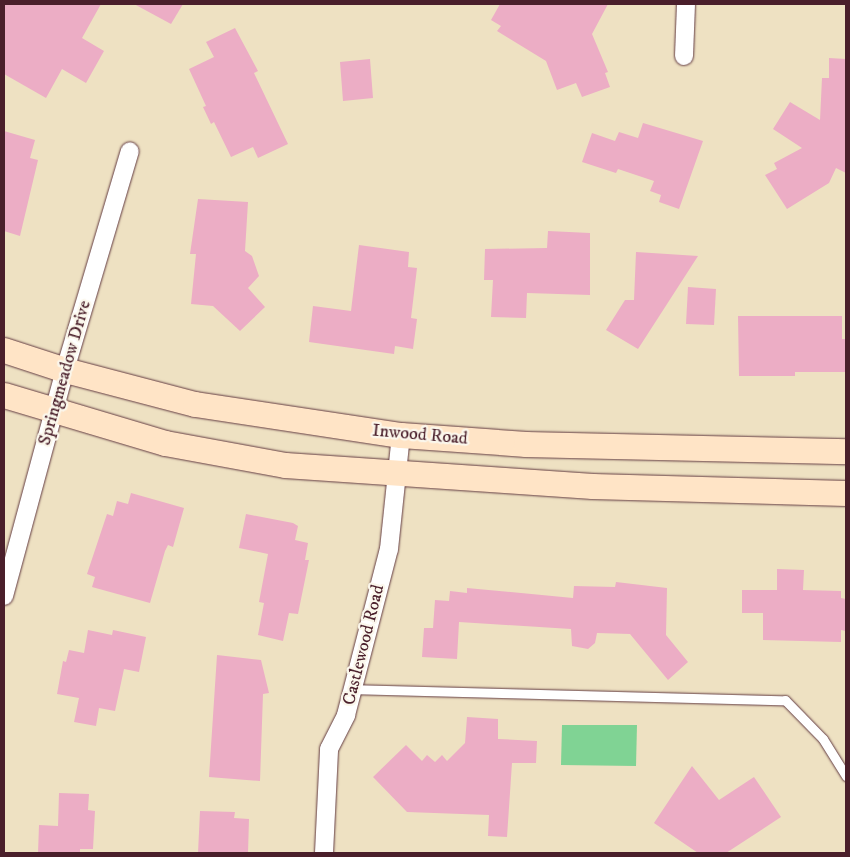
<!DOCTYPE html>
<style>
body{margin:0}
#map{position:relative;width:850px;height:857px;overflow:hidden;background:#eee1c2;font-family:"IM FELL DW Pica",serif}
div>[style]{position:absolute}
.green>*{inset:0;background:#80d394}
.building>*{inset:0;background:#ecadc5}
.roads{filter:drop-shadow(0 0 1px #633c42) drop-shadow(0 0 1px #633c42)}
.lane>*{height:9px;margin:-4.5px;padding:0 4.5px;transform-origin:4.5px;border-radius:4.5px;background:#fff}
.street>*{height:18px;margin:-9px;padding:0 9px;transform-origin:9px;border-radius:9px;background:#fff}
.secondary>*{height:25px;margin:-12.5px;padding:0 12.5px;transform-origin:12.5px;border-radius:12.5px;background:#ffe4c6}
span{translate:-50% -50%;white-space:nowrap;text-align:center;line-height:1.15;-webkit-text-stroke:4.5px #fbf7ec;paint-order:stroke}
.street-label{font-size:18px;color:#4a1f2b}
.frame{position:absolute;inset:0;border:5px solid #4a1f2b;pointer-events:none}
</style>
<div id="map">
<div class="green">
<i style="clip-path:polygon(562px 725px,637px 725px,636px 766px,561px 765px)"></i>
</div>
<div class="building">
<i style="clip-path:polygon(4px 4px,101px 4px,82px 38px,104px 51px,86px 83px,62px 69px,46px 98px,4px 74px)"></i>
<i style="clip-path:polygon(134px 4px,183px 4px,171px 24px)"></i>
<i style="clip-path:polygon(500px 4px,608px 4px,592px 34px,608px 72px,605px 73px,610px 87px,582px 97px,576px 83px,557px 90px,546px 61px,497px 31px,501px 26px,491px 20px)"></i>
<i style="clip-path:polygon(235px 28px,258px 71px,254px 73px,288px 144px,258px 158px,253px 147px,231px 157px,214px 122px,211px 124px,203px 107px,206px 106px,189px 69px,214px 57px,206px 42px)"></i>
<i style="clip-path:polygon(829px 58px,846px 59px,846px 173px,836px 168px,829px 183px,787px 209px,765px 175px,777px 169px,774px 163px,802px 148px,773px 129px,790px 102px,820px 120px,822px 78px,829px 78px)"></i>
<i style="clip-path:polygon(370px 59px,373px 98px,343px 101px,340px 62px)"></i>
<i style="clip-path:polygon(643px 123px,703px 141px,679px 209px,659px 202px,661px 195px,650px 191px,654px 181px,618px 169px,616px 173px,582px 162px,592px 133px,615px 141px,619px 132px,638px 138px)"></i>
<i style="clip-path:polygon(4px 131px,35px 140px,30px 158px,38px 160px,20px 236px,4px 231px)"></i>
<i style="clip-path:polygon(198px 199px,248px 202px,245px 251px,252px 256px,259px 276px,248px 288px,265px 307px,240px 331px,213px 306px,191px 304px,196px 254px,190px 254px)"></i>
<i style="clip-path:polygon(548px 231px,590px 233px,590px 295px,527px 293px,526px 318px,491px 317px,493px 280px,484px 280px,485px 249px,547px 248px)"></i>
<i style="clip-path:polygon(359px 245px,409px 252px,408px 267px,417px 268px,411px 318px,417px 319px,413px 349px,395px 346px,394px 354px,309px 342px,313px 306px,351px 311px)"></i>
<i style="clip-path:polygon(636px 252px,698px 256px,638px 349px,606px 330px,625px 300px,634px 300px)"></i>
<i style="clip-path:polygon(688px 287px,716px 289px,714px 325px,686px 324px)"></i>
<i style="clip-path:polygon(738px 316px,842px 316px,842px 339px,846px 339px,846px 372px,795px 372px,795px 376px,739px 376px)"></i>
<i style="clip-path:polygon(131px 493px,184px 508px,173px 547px,168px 545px,165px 551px,150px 603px,92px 587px,95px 577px,87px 574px,107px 514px,113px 516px,117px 501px,128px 504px)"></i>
<i style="clip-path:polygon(246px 514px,293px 523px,298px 526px,295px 540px,308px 543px,305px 560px,309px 560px,298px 614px,289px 613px,283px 641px,258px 635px,264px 603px,259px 602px,268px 554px,239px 548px)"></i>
<i style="clip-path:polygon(777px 569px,804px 570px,803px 590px,841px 591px,841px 598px,846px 599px,846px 631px,841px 630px,841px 642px,763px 640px,763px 613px,742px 613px,742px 590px,777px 590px)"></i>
<i style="clip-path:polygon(616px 582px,667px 588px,666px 635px,688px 662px,668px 680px,630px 634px,597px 633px,595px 643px,588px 649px,572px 646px,571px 629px,459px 622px,457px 659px,422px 657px,424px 628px,433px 628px,435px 600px,449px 601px,450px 591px,467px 593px,467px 588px,573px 598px,574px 586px,615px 587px)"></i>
<i style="clip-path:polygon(88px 630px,112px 635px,113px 630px,146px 637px,139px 672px,124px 669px,115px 711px,99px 708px,96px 726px,74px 722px,79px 698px,57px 694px,63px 661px,66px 662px,69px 650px,84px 653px)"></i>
<i style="clip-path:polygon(217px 655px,261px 660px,269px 693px,263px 694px,260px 781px,209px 777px)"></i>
<i style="clip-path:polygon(467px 717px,498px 719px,498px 739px,537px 741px,536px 763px,512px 763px,507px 837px,488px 836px,489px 815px,407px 812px,373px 777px,406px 745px,422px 761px,427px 755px,435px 762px,442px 755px,447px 761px,465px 743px)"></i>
<i style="clip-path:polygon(692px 766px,719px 800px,754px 777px,781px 817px,726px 853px,698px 853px,654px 823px)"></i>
<i style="clip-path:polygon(59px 793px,89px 794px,88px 810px,95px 811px,93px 849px,80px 849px,80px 853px,38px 853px,39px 825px,58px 826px)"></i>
<i style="clip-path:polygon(200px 811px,235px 812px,234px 818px,249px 819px,248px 853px,198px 853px)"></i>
</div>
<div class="roads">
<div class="lane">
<i style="left:352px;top:689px;width:433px;rotate:1.5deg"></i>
<i style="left:785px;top:700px;width:54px;rotate:45.7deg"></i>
<i style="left:823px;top:739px;width:44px;rotate:58.1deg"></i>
</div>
<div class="street">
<i style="left:684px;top:56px;width:52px;rotate:-87.8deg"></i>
<i style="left:4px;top:596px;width:234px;rotate:-74.9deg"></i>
<i style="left:65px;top:370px;width:228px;rotate:-73.5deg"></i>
<i style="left:324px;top:853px;width:104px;rotate:-87.2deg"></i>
<i style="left:329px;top:749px;width:38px;rotate:-63deg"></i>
<i style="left:346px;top:715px;width:171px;rotate:-75.5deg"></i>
<i style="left:389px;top:549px;width:115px;rotate:-84deg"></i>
</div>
<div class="secondary">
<i style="left:4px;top:350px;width:64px;rotate:18.2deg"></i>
<i style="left:65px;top:370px;width:134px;rotate:14.7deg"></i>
<i style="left:195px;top:404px;width:208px;rotate:8.6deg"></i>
<i style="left:401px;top:435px;width:125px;rotate:4.1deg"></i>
<i style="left:526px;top:444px;width:320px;rotate:1.3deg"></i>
<i style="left:4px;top:395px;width:168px;rotate:16.6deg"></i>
<i style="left:165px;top:443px;width:122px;rotate:10.4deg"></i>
<i style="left:285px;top:465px;width:308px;rotate:3.9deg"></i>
<i style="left:592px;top:486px;width:254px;rotate:1.6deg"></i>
</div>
</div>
<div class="street-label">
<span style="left:65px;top:373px;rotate:-74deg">Springmeadow Drive</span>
<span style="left:420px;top:435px;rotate:5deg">Inwood Road</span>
<span style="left:364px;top:645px;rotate:-76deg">Castlewood Road</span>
</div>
<div class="frame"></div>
</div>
